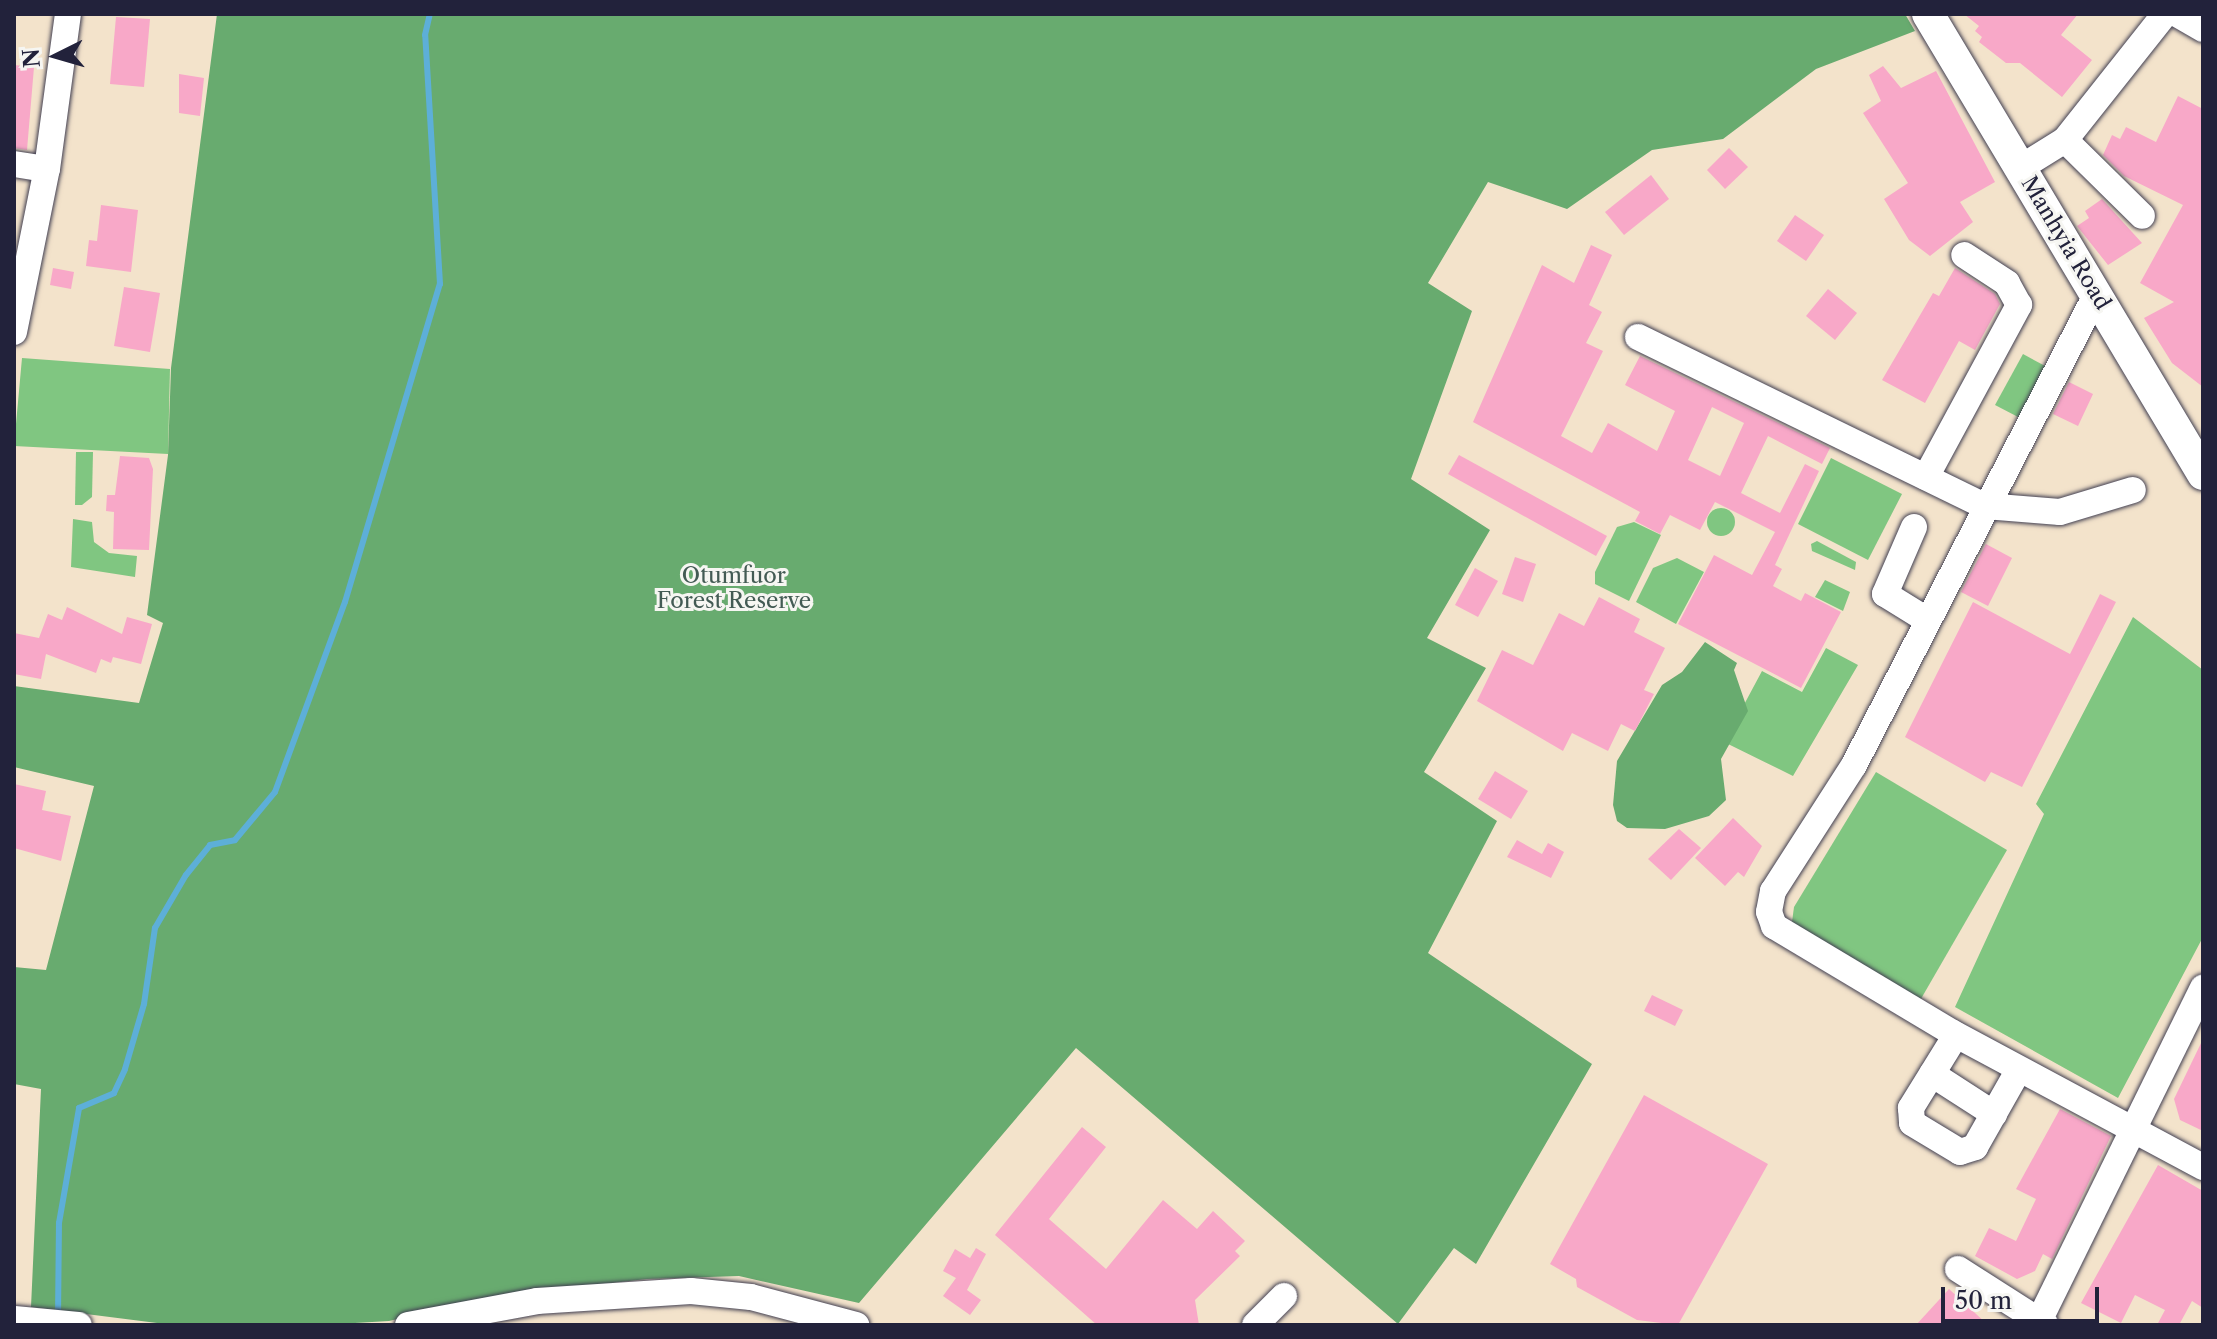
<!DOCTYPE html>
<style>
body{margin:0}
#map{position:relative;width:2217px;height:1339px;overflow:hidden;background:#f3e3cb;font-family:"Libre Caslon Text",serif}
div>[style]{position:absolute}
.green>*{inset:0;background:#80c681}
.round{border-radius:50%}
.forest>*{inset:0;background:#68ab6f}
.stream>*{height:6px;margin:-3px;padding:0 3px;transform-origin:3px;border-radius:3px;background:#5dafd8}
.building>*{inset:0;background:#f8a8c8}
.roads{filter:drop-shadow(0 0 2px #413f51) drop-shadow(0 0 2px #413f51)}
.minor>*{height:26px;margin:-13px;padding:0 13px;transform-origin:13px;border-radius:13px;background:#fff}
.major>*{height:32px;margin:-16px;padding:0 16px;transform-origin:16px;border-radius:16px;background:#fff}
span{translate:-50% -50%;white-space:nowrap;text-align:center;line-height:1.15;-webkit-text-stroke:6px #f6f6f2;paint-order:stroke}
.street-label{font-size:22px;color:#22223b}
.park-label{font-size:22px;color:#435b54}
.frame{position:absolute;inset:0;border:16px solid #22223b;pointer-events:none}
.north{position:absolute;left:16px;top:16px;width:80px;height:80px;-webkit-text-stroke:6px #f6f6f2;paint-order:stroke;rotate:265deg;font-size:22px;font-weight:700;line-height:32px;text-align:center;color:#22223b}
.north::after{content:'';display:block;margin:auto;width:28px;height:36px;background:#22223b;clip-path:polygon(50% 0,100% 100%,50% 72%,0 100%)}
.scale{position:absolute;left:1941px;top:1287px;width:158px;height:36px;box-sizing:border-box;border:4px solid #22223b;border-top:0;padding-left:10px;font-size:24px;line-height:28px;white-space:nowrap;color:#22223b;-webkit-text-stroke:6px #f6f6f2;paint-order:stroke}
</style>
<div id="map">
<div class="green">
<i style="clip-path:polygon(2023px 354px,2047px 367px,2020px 418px,1995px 405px)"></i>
<i style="clip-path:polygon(22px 358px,170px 369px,168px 454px,14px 446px)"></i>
<i style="clip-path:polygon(76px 452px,93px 452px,92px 497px,82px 505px,75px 505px)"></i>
<i style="clip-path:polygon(1831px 458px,1902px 494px,1868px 560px,1798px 524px)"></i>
<i class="round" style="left:1707px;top:508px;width:28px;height:28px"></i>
<i style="clip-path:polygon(73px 519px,92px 522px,94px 542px,109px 553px,137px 556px,135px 577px,71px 567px)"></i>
<i style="clip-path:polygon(1634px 522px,1661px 535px,1629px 601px,1595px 584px,1595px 572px,1617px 527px)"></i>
<i style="clip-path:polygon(1817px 541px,1856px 562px,1855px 570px,1812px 551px,1811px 544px)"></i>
<i style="clip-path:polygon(1677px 558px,1704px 572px,1676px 624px,1636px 602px,1653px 568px)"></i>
<i style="clip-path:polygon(1825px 580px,1850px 592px,1843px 611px,1815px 597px)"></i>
<i style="clip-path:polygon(2133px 617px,2203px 670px,2203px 937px,2118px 1098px,1955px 1007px,2044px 814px,2036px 804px)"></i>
<i style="clip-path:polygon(1826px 648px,1858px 665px,1793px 776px,1724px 742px,1762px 671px,1802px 692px)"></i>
<i style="clip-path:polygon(1876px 772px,2007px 850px,1918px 1004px,1792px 922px,1794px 907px)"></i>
</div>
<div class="forest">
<i style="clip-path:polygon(217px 14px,1905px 14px,1915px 31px,1816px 69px,1723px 139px,1652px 150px,1567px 209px,1488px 182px,1428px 283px,1472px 311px,1411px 479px,1490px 530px,1427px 638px,1486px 668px,1424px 772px,1497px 821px,1428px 953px,1592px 1064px,1476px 1264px,1454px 1248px,1398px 1324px,1076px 1048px,859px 1303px,739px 1276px,647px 1279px,496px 1296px,389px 1321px,321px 1325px,157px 1323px,31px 1307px,41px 1089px,14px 1084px,14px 967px,46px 970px,94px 786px,14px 767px,14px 686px,139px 703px,163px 623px,147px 615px,168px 455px,171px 368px)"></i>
<i style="clip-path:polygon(1705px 642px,1737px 663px,1734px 670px,1748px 711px,1721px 759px,1726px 800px,1709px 816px,1665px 829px,1627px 828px,1617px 821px,1613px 805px,1617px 761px,1662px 685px,1682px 672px)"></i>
</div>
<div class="stream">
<i style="left:58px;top:1317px;width:94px;rotate:-89.4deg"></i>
<i style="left:59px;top:1223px;width:117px;rotate:-80.1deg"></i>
<i style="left:79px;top:1108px;width:38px;rotate:-23deg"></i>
<i style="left:114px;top:1093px;width:26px;rotate:-65deg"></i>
<i style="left:125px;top:1069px;width:68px;rotate:-73.7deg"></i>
<i style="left:144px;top:1004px;width:77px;rotate:-81.8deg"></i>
<i style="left:155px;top:928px;width:61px;rotate:-59.7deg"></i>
<i style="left:186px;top:875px;width:38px;rotate:-51deg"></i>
<i style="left:210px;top:845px;width:25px;rotate:-11deg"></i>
<i style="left:235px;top:840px;width:62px;rotate:-50.2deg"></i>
<i style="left:275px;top:792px;width:202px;rotate:-69.8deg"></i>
<i style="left:345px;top:602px;width:332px;rotate:-73.4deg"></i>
<i style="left:440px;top:284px;width:249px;rotate:-93.4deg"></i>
<i style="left:425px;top:35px;width:22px;rotate:-77deg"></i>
</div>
<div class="building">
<i style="clip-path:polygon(1964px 14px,2078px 14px,2061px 35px,2092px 60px,2062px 97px,2020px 63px,2006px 63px,1979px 42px,1982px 37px,1975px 31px,1979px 26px)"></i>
<i style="clip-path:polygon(116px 17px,150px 19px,144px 87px,110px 84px)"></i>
<i style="clip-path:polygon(14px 65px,34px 67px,27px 150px,14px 148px)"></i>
<i style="clip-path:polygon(1883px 66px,1901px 88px,1936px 71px,1995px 182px,1960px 202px,1973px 222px,1930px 256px,1909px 240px,1884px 199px,1908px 183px,1863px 113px,1881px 101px,1869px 75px)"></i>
<i style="clip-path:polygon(179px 74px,204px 78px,200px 116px,179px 113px)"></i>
<i style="clip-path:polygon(2178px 96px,2203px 109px,2203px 387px,2172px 363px,2144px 318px,2174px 302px,2140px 283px,2183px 205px,2124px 176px,2103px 155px,2112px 135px,2120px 139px,2126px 127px,2156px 142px)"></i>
<i style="clip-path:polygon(1729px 148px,1748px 167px,1725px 189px,1707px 170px)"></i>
<i style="clip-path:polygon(1651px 175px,1669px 199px,1624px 235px,1605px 212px)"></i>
<i style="clip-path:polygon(2102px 199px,2142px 243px,2108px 265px,2077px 226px,2089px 218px,2085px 211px)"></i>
<i style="clip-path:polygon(101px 205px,138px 210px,131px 272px,86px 266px,89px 240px,97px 241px)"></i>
<i style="clip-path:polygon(1795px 215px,1824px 235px,1806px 261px,1777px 241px)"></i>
<i style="clip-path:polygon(evenodd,1591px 245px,1612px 255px,1589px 305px,1602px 312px,1586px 343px,1603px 351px,1561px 436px,1592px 453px,1608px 423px,1657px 451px,1675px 411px,1625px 385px,1640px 356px,1830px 448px,1822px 464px,1768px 436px,1741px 493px,1780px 513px,1805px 464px,1819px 471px,1775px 565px,1782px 569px,1773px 586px,1801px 601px,1805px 593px,1841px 612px,1801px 688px,1678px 624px,1714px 555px,1752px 575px,1775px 532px,1715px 502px,1700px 530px,1670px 515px,1660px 534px,1635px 521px,1640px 512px,1473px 422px,1542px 265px,1574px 283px,1591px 245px,1712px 407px,1744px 423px,1720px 476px,1688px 460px,1712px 407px)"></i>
<i style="clip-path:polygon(53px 268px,74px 272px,71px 289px,50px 285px)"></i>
<i style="clip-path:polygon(1955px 268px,1995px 294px,2000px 304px,1975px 350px,1959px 341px,1925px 403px,1882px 380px,1933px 293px,1939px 296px)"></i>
<i style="clip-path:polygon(124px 287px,160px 293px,150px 352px,114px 346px)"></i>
<i style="clip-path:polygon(1828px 289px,1857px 313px,1835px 340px,1806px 316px)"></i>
<i style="clip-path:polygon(2069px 382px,2093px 394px,2078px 426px,2053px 414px)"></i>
<i style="clip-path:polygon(1459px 455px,1607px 536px,1596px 556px,1448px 474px)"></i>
<i style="clip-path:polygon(120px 456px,149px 458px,153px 469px,149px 550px,113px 549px,114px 512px,106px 511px,107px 495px,115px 495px)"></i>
<i style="clip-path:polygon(1986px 544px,2012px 558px,1988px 606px,1961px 592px)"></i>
<i style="clip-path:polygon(1515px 557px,1536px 564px,1523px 602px,1502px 594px)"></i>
<i style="clip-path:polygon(1475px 568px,1498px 581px,1478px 617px,1455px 605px)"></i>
<i style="clip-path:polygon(2100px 594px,2116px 602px,2022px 787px,1991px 772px,1985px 782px,1905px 737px,1973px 602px,2070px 654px)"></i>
<i style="clip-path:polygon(1599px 597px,1640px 619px,1634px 632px,1665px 648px,1644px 690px,1654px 694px,1635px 731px,1621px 724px,1608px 751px,1572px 733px,1563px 751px,1477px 701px,1502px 650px,1533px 665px,1559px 613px,1584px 626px)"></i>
<i style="clip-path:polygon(67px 607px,122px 634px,127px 617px,152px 624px,141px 664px,113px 657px,111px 663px,101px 659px,96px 673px,46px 654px,41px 679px,14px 674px,14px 633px,39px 638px,48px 614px,62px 620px)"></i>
<i style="clip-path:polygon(1495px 771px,1528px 791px,1511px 819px,1478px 799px)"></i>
<i style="clip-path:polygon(14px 784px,46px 791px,42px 810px,71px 816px,61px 861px,14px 848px)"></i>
<i style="clip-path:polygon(1733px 818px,1762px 846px,1744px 877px,1738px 872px,1725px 886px,1695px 858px)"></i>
<i style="clip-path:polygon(1679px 829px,1701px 848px,1671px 880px,1648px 859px)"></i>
<i style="clip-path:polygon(1517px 840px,1542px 854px,1548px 843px,1564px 852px,1551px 878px,1507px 857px)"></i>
<i style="clip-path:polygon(1652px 995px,1683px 1010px,1675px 1026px,1644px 1011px)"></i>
<i style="clip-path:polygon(2203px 1039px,2203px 1131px,2180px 1120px,2174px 1099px)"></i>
<i style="clip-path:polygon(1644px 1095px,1768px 1164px,1678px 1325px,1637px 1320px,1577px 1287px,1576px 1279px,1550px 1264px)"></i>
<i style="clip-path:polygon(2060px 1109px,2111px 1136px,2052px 1259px,2043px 1254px,2035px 1271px,2017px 1279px,1975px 1256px,1989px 1228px,2016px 1241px,2036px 1199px,2016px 1189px)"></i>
<i style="clip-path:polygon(1082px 1127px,1106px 1147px,1049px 1219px,1106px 1269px,1163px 1200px,1197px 1229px,1213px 1211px,1245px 1241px,1235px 1251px,1240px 1256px,1195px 1300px,1199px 1325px,1097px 1325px,995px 1235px)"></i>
<i style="clip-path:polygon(2158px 1165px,2203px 1191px,2203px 1308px,2192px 1301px,2179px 1325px,2157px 1325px,2165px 1310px,2135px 1295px,2121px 1323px,2081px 1303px)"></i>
<i style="clip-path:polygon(976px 1248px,986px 1254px,967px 1290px,981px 1300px,970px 1315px,943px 1296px,956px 1278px,943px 1271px,955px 1249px,970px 1258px)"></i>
<i style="clip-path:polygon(1949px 1289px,1988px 1325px,1916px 1325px)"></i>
</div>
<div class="roads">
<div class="minor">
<i style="left:2177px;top:14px;width:30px;rotate:30deg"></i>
<i style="left:2065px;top:140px;width:108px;rotate:44.6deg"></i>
<i style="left:14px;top:164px;width:33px;rotate:9deg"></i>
<i style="left:2020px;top:168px;width:53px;rotate:-31.9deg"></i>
<i style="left:2065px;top:140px;width:161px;rotate:-51.6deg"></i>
<i style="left:2097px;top:293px;width:531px;rotate:117.24deg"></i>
<i style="left:1854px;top:765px;width:150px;rotate:122.7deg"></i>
<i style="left:1773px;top:891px;width:21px;rotate:101deg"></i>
<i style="left:1769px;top:912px;width:15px;rotate:70deg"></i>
<i style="left:1774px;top:926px;width:206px;rotate:30.9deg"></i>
<i style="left:1951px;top:1032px;width:286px;rotate:28.2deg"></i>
<i style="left:14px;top:332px;width:166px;rotate:-78.6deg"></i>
<i style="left:47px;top:169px;width:156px;rotate:-82.3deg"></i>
<i style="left:1638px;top:337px;width:386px;rotate:26deg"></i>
<i style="left:1985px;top:506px;width:75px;rotate:4.6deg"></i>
<i style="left:2060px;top:512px;width:76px;rotate:-16.8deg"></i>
<i style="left:1926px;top:477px;width:196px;rotate:-61.6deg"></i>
<i style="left:2019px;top:305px;width:25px;rotate:-119deg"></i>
<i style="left:2007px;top:283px;width:51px;rotate:-146.9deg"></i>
<i style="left:1914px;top:527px;width:73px;rotate:113.4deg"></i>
<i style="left:1885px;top:594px;width:49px;rotate:31.8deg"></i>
<i style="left:1956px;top:1035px;width:86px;rotate:121.7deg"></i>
<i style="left:1911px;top:1108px;width:15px;rotate:86deg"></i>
<i style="left:1912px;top:1123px;width:56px;rotate:31.1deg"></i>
<i style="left:1960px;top:1152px;width:16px;rotate:-18deg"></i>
<i style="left:1975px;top:1147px;width:87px;rotate:-60.5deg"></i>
<i style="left:1932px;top:1074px;width:74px;rotate:32.8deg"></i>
<i style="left:1958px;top:1269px;width:104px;rotate:32.5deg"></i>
<i style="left:14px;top:1319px;width:65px;rotate:5.3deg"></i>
<i style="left:408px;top:1325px;width:131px;rotate:-10.5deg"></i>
<i style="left:537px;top:1301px;width:154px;rotate:-3.7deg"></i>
<i style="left:691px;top:1291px;width:60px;rotate:5.7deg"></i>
<i style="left:751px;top:1297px;width:109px;rotate:14.9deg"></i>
<i style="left:1255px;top:1325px;width:41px;rotate:-45deg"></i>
<i style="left:2037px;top:1325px;width:376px;rotate:-63.8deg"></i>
</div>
<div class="major">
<i style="left:1928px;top:14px;width:536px;rotate:59.13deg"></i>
</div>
</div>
<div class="street-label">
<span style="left:2066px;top:243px;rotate:59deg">Manhyia Road</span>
</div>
<div class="park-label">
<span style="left:734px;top:588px">Otumfuor<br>Forest Reserve</span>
</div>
<div class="frame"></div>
<div class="north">N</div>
<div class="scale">50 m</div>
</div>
